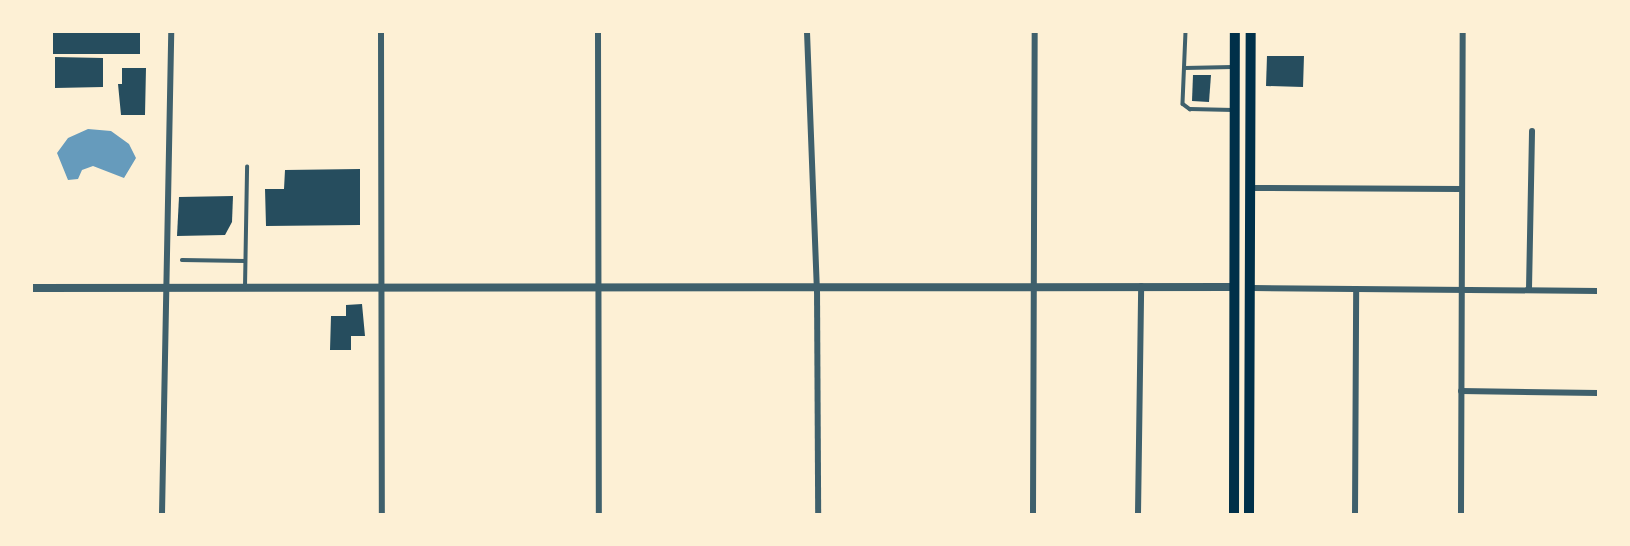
<!DOCTYPE html>
<style>
body{margin:0}
#map{position:relative;width:1630px;height:546px;overflow:hidden;background:#fdf0d5;font-family:Roboto,sans-serif}
div>[style]{position:absolute}
.water>*{inset:0;background:#669bbc}
.building>*{inset:0;background:#264d5e}
.service>*{height:3.5px;margin:-1.75px;padding:0 1.75px;transform-origin:1.75px;border-radius:1.75px;background:#3f606c}
.minor>*{height:6px;margin:-3px;padding:0 3px;transform-origin:3px;border-radius:3px;background:#3f606c}
.tertiary>*{height:8px;margin:-4px;padding:0 4px;transform-origin:4px;border-radius:4px;background:#3f606c}
.trunk>*{height:10px;margin:-5px;padding:0 5px;transform-origin:5px;border-radius:5px;background:#003049}
span{translate:-50% -50%;white-space:nowrap;text-align:center;line-height:1.15;-webkit-text-stroke:5px #fdf0d5;paint-order:stroke}
.frame{position:absolute;inset:0;border:33px solid #fdf0d5;pointer-events:none}
</style>
<div id="map">
<div class="water">
<i style="clip-path:polygon(88px 129px,111px 131px,129px 144px,136px 158px,124px 178px,93px 166px,82px 170px,78px 179px,68px 180px,57px 153px,68px 138px)"></i>
</div>
<div class="building">
<i style="clip-path:polygon(53px 32px,140px 32px,140px 54px,53px 54px)"></i>
<i style="clip-path:polygon(1267px 56px,1304px 56px,1303px 87px,1266px 86px)"></i>
<i style="clip-path:polygon(55px 57px,103px 58px,103px 87px,55px 88px)"></i>
<i style="clip-path:polygon(122px 68px,146px 68px,145px 115px,121px 115px,118px 84px,122px 84px)"></i>
<i style="clip-path:polygon(1193px 75px,1211px 75px,1209px 102px,1192px 101px)"></i>
<i style="clip-path:polygon(360px 169px,360px 225px,266px 226px,265px 189px,284px 189px,285px 170px)"></i>
<i style="clip-path:polygon(233px 196px,232px 222px,225px 235px,177px 236px,179px 197px)"></i>
<i style="clip-path:polygon(362px 304px,365px 336px,351px 336px,351px 350px,330px 350px,331px 316px,346px 316px,346px 305px)"></i>
</div>
<div class="service">
<i style="left:1186px;top:32px;width:72px;rotate:92.4deg"></i>
<i style="left:1183px;top:104px;width:9px;rotate:36deg"></i>
<i style="left:1190px;top:109px;width:43px;rotate:1.3deg"></i>
<i style="left:1185px;top:68px;width:47px;rotate:-1.2deg"></i>
<i style="left:182px;top:260px;width:63px;rotate:0.9deg"></i>
<i style="left:245px;top:287px;width:120px;rotate:-89deg"></i>
</div>
<div class="minor">
<i style="left:381px;top:32px;width:482px;rotate:89.9deg"></i>
<i style="left:598px;top:32px;width:482px;rotate:89.9deg"></i>
<i style="left:807px;top:32px;width:255px;rotate:87.8deg"></i>
<i style="left:817px;top:287px;width:227px;rotate:89.7deg"></i>
<i style="left:1252px;top:188px;width:209px;rotate:0.3deg"></i>
<i style="left:1253px;top:288px;width:345px;rotate:0.5deg"></i>
<i style="left:1529px;top:289px;width:158px;rotate:-88.9deg"></i>
<i style="left:1461px;top:391px;width:137px;rotate:0.8deg"></i>
<i style="left:162px;top:514px;width:482px;rotate:-88.9deg"></i>
<i style="left:1033px;top:514px;width:482px;rotate:-89.8deg"></i>
<i style="left:1138px;top:514px;width:228px;rotate:-89.2deg"></i>
<i style="left:1355px;top:514px;width:225px;rotate:-89.7deg"></i>
<i style="left:1461px;top:514px;width:482px;rotate:-89.8deg"></i>
</div>
<div class="tertiary">
<i style="left:32px;top:288px;width:1202px;rotate:-0.05deg"></i>
</div>
<div class="trunk">
<i style="left:1234px;top:514px;width:482px;rotate:-89.9deg"></i>
<i style="left:1249px;top:514px;width:482px;rotate:-89.8deg"></i>
</div>
<div class="frame"></div>
</div>
